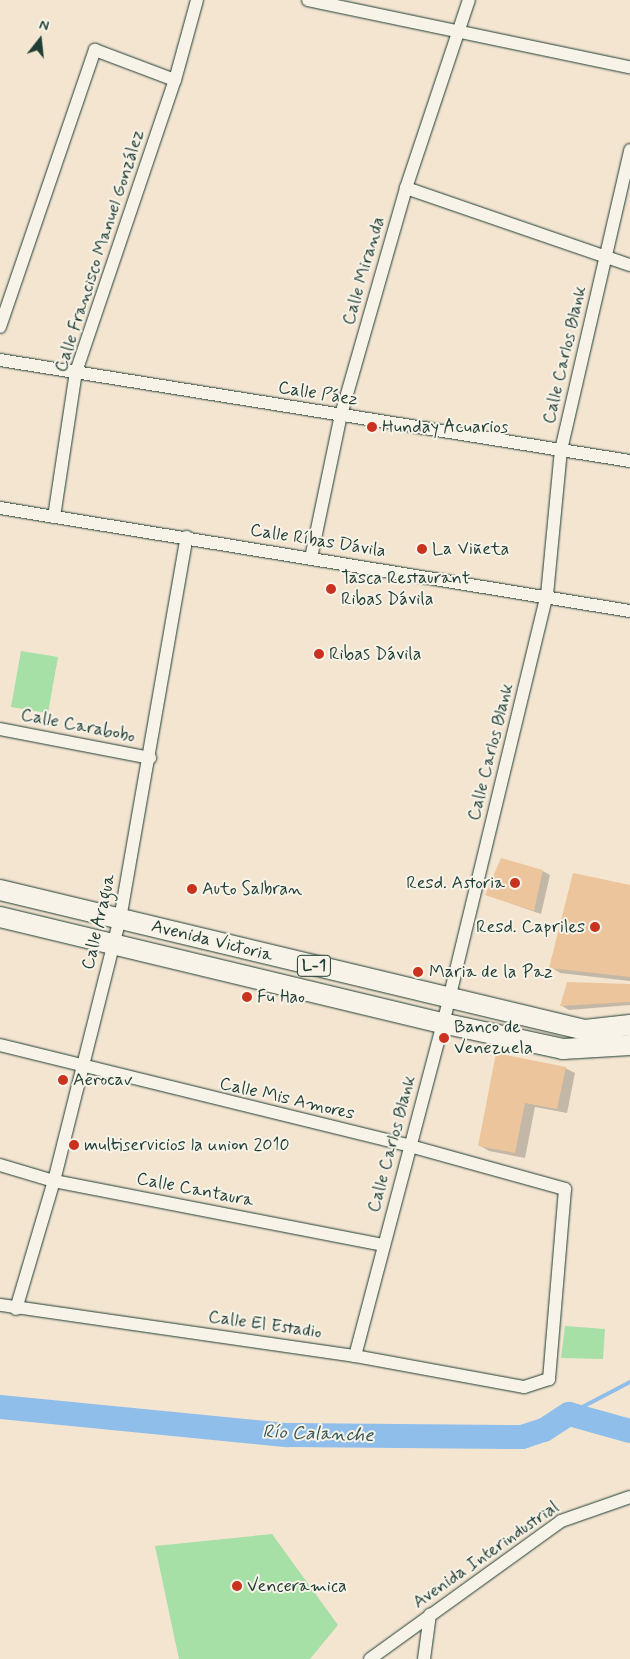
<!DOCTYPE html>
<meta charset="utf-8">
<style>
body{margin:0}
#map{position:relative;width:630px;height:1659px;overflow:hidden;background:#f4e5d1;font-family:Mynerve,sans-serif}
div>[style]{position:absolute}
.green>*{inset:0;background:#a6e0a6}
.shadow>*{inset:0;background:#0003}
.stream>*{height:4px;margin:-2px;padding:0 2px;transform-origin:2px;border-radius:2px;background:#8fbeea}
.river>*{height:24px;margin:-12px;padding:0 12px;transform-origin:12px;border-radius:12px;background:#8fbeea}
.building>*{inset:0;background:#ecc59c}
.roads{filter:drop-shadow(0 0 1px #1f3d34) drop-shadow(0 0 1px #1f3d34)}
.street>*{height:12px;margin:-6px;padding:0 6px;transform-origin:6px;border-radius:6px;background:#f7f3e8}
.primary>*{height:20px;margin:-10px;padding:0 10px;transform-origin:10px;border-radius:10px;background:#f7f3e8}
.dots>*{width:14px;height:14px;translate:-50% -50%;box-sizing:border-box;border:2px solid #f7f3e8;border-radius:50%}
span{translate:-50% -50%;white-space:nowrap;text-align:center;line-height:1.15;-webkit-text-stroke:4px #f7f3e8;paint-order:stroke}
.shield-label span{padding:1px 4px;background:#f7f3e8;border:1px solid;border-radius:4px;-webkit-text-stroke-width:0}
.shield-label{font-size:16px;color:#1f3d34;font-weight:700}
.street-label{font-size:18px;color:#1f3d34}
.poi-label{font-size:18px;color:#1f3d34}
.left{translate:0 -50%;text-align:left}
.right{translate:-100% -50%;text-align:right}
.water-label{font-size:19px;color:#355758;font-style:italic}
.north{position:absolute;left:15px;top:15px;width:50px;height:50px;-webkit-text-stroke:4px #f7f3e8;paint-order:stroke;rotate:16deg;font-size:14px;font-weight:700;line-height:20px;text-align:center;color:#1f3d34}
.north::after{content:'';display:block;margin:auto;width:18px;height:22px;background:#1f3d34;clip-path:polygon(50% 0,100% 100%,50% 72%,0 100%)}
</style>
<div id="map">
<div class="green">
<i style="clip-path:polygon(21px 651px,58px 657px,48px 713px,11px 707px)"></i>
<i style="clip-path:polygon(565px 1326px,605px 1329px,603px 1359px,561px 1358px)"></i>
<i style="clip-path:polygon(272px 1534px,338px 1625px,310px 1659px,179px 1659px,155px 1546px)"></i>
</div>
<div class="shadow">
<i style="clip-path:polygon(543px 871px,550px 875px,541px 914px,487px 895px)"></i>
<i style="clip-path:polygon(630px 887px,630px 981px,560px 973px,551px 967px)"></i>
<i style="clip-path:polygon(630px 985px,630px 1005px,569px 1010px,562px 1006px)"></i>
<i style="clip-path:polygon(497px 1054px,565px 1068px,575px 1073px,567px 1113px,535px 1107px,525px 1158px,489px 1151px,479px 1145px)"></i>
</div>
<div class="stream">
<i style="left:569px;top:1414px;width:69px;rotate:-27.7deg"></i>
</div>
<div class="river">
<i style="left:0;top:1407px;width:289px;rotate:5.6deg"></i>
<i style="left:288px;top:1435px;width:234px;rotate:0.5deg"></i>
<i style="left:522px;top:1437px;width:23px;rotate:-18deg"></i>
<i style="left:544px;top:1430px;width:30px;rotate:-33deg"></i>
<i style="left:569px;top:1414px;width:63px;rotate:15.6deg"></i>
</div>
<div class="building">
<i style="clip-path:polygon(501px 858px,543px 870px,534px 911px,485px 895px)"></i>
<i style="clip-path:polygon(573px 873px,630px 885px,630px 977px,549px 968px)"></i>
<i style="clip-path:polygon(567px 982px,630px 984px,630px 1002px,560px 1006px)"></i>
<i style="clip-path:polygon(496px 1053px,566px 1067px,557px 1109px,525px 1103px,515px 1153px,478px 1146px)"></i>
</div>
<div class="roads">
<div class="street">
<i style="left:308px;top:0;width:329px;rotate:11.8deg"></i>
<i style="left:406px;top:188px;width:237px;rotate:19deg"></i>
<i style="left:0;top:327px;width:293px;rotate:-71.1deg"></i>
<i style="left:95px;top:50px;width:85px;rotate:20.6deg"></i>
<i style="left:0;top:360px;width:638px;rotate:9.11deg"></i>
<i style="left:0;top:508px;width:638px;rotate:9.29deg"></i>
<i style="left:54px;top:517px;width:147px;rotate:-81.4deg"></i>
<i style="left:76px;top:372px;width:308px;rotate:-71.3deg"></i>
<i style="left:175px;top:80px;width:83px;rotate:-74.6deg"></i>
<i style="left:311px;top:558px;width:146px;rotate:-78.2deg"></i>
<i style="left:341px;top:415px;width:236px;rotate:-74deg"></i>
<i style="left:406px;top:188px;width:198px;rotate:-71.5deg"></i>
<i style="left:0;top:729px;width:153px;rotate:10.9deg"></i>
<i style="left:0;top:1045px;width:422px;rotate:13.8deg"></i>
<i style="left:410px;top:1146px;width:161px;rotate:15.5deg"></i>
<i style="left:565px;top:1189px;width:191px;rotate:94.8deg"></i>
<i style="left:549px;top:1379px;width:26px;rotate:162deg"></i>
<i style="left:524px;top:1387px;width:172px;rotate:-169.6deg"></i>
<i style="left:355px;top:1356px;width:359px;rotate:-171.8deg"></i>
<i style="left:0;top:1165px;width:56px;rotate:16.5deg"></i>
<i style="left:54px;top:1181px;width:336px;rotate:11deg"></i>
<i style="left:16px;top:1309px;width:134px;rotate:-73.5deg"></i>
<i style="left:54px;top:1181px;width:270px;rotate:-75.9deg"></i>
<i style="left:120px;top:919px;width:388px;rotate:-80.1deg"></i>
<i style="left:355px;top:1356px;width:369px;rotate:-75.2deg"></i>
<i style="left:449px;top:999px;width:416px;rotate:-76.4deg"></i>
<i style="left:547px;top:595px;width:146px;rotate:-84.5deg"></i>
<i style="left:561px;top:450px;width:308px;rotate:-77deg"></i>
<i style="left:370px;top:1659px;width:236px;rotate:-35.8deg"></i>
<i style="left:561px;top:1521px;width:73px;rotate:-19.2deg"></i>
<i style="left:424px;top:1659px;width:45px;rotate:-82.4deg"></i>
</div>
<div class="primary">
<i style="left:0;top:890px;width:602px;rotate:13.46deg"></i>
<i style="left:585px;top:1030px;width:45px;rotate:-6.3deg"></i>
<i style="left:0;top:917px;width:455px;rotate:13.5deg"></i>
<i style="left:442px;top:1023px;width:124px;rotate:12.1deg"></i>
<i style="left:563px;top:1049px;width:67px;rotate:-3.4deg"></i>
</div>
</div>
<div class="dots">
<i style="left:372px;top:427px;background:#c8321e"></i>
<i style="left:422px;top:549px;background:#c8321e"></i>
<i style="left:331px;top:589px;background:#c8321e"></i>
<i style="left:319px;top:654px;background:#c8321e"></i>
<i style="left:515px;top:883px;background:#c8321e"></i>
<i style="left:192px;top:889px;background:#c8321e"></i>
<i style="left:595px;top:927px;background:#c8321e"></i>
<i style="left:418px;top:972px;background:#c8321e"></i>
<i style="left:247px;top:997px;background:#c8321e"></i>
<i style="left:444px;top:1038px;background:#c8321e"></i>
<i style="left:63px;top:1080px;background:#c8321e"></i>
<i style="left:74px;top:1145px;background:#c8321e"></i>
<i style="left:237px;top:1586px;background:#c8321e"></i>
</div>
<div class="shield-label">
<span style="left:314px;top:966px">L-1</span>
</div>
<div class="street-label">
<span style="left:100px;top:251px;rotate:-72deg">Calle Francisco Manuel González</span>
<span style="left:364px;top:271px;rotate:-74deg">Calle Miranda</span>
<span style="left:565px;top:355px;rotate:-77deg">Calle Carlos Blank</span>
<span style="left:318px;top:394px;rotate:9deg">Calle Páez</span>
<span style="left:318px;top:541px;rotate:9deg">Calle Ríbas Dávila</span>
<span style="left:78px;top:726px;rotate:11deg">Calle Carabobo</span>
<span style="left:491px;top:752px;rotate:-76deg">Calle Carlos Blank</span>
<span style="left:99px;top:922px;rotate:-77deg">Calle Aragua</span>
<span style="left:212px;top:941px;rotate:14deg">Avenida Victoria</span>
<span style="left:287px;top:1099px;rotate:13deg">Calle Mis Amores</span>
<span style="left:392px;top:1144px;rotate:-75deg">Calle Carlos Blank</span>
<span style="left:195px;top:1190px;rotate:11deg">Calle Cantaura</span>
<span style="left:265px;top:1325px;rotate:8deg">Calle El Estadio</span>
<span style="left:486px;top:1555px;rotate:-35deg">Avenida Interindustrial</span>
</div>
<div class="poi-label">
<span class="left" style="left:382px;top:427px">Hunday Acuarios</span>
<span class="left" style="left:432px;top:549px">La Viñeta</span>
<span class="left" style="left:341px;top:589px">Tasca Restaurant<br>Ribas Dávila</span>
<span class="left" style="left:329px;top:654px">Ribas Dávila</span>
<span class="right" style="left:505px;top:883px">Resd. Astoria</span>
<span class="left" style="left:202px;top:889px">Auto Salbran</span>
<span class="right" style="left:585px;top:927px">Resd. Capriles</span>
<span class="left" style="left:429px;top:972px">Maria de la Paz</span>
<span class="left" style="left:257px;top:997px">Fu Hao</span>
<span class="left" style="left:454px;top:1038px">Banco de<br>Venezuela</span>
<span class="left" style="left:73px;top:1080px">Aerocav</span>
<span class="left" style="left:84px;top:1145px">multiservicios la union 2010</span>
<span class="left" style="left:247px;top:1586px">Venceramica</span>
</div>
<div class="water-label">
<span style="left:318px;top:1434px;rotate:2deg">Río Calanche</span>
</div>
<div class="north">N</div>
</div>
